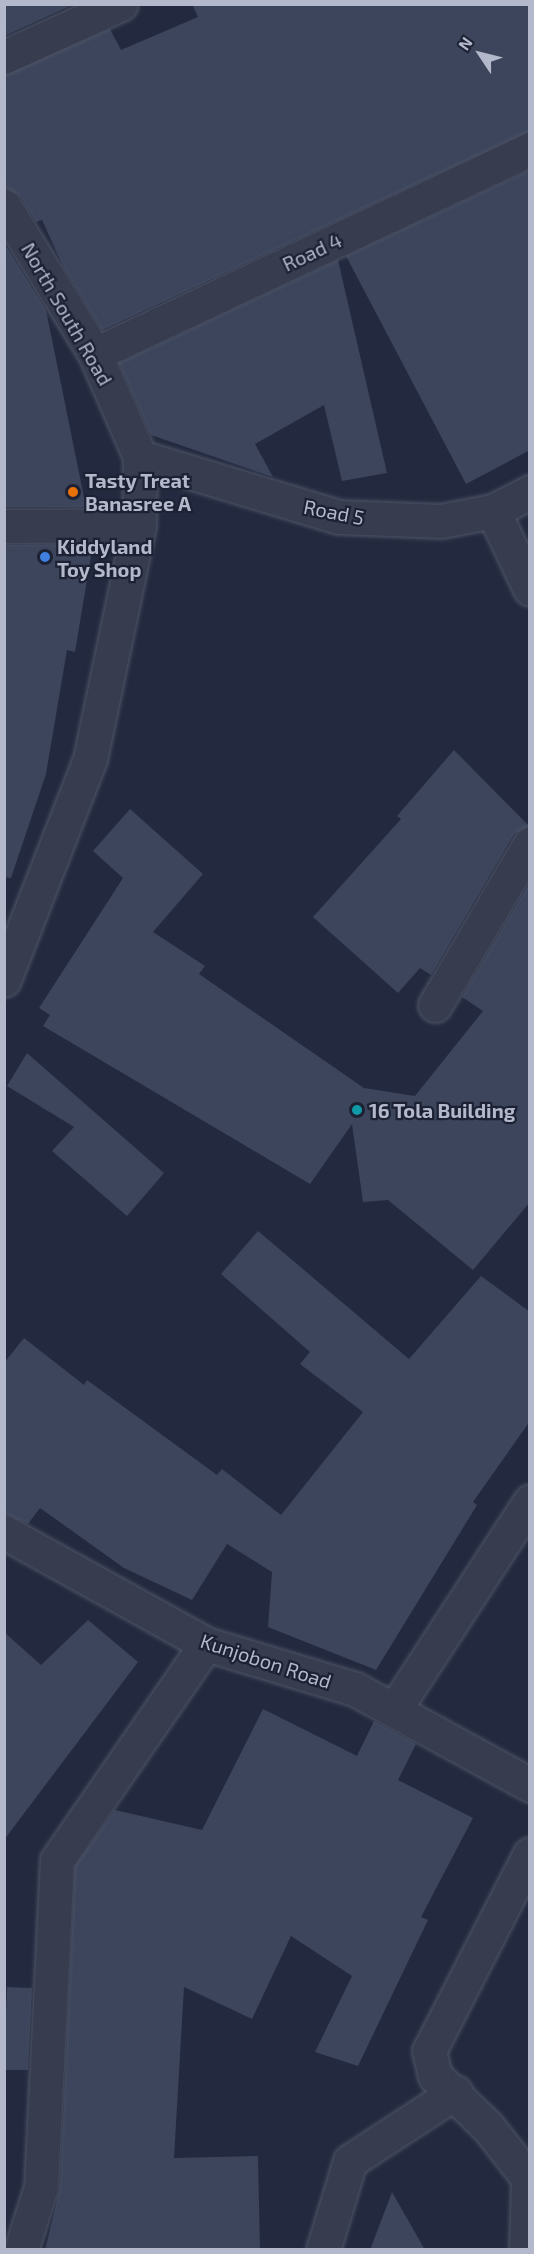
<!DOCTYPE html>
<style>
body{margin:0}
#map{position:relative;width:534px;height:2254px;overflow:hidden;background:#232a3f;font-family:"Exo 2",sans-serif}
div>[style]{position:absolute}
.building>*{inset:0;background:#3c455c}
.roads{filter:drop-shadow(0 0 2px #4f5567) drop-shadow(0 0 2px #4f5567)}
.minor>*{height:33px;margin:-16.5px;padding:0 16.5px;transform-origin:16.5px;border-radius:16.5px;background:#373d4f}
.dots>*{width:16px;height:16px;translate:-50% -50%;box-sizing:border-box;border:3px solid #1c2234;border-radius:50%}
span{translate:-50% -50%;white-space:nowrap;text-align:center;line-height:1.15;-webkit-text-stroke:4.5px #1c2234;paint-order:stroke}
.street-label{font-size:20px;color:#b3b8ca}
.poi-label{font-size:20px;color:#b3b8ca;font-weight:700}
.left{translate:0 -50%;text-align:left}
.frame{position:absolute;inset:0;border:6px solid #b3b8ca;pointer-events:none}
.north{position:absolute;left:450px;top:24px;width:60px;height:60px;-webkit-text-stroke:4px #1c2234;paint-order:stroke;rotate:305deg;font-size:16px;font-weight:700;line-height:24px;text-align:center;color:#b3b8ca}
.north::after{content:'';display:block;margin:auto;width:21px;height:27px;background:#b3b8ca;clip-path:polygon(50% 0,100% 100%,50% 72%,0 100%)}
</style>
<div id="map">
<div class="building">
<i style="clip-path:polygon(4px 4px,74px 4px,4px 36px)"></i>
<i style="clip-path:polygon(192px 4px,530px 4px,530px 131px,102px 330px,63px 266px,42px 220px,36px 222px,20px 196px,4px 187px,4px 75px,110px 29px,121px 50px,198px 17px)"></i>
<i style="clip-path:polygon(530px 170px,530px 450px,466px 484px,346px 256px)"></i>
<i style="clip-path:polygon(4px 243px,46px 310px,86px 507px,4px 507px)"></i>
<i style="clip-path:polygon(338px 260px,387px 473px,342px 481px,324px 405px,255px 444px,273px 477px,151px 435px,119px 363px)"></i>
<i style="clip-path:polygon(93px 544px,75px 652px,67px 650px,46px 774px,11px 878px,4px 877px,4px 545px)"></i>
<i style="clip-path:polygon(454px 750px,529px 826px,514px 834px,431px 975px,420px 968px,398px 993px,313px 917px,401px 819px,397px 816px)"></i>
<i style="clip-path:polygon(130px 809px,203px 874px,153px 932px,205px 966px,199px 974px,364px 1088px,415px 1096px,483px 1011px,462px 997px,530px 882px,530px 1202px,473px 1270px,388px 1200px,363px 1202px,352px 1124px,310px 1184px,43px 1026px,50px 1015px,39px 1008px,123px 878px,93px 851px)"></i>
<i style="clip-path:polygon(27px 1053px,164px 1173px,127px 1216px,52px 1151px,74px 1127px,7px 1086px)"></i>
<i style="clip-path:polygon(258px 1231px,409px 1359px,481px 1276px,530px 1312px,530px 1421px,473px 1502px,477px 1505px,376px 1670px,268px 1627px,272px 1572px,227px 1544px,192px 1600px,124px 1568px,40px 1508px,28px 1524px,4px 1513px,4px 1363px,24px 1338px,84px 1385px,87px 1380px,217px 1475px,222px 1469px,281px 1515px,363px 1412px,300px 1364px,310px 1352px,221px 1274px)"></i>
<i style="clip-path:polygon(88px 1620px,138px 1662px,4px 1840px,4px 1632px,41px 1665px)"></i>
<i style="clip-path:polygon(263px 1709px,357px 1756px,374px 1721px,416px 1744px,398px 1780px,473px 1818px,421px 1917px,428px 1920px,358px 2066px,315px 2052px,352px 1976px,291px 1936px,252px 2019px,184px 1987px,174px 2158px,258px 2156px,260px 2250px,45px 2250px,60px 2188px,75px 1866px,115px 1810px,202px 1830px)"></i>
<i style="clip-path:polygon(7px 1987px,32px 1988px,28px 2070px,4px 2070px)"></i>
<i style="clip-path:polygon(392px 2192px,425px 2250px,370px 2250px)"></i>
</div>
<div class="roads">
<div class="minor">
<i style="left:4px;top:57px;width:128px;rotate:-24.4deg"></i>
<i style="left:4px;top:206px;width:174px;rotate:58.4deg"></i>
<i style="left:95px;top:354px;width:112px;rotate:66.4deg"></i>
<i style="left:140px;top:457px;width:68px;rotate:90.8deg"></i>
<i style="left:139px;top:525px;width:239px;rotate:101.8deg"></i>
<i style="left:90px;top:759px;width:237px;rotate:111.3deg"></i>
<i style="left:95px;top:354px;width:481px;rotate:-25.2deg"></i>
<i style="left:140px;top:457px;width:208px;rotate:16.8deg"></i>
<i style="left:339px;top:517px;width:102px;rotate:2.2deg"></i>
<i style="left:441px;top:521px;width:53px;rotate:-10.9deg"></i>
<i style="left:493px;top:511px;width:42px;rotate:-27.2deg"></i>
<i style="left:493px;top:511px;width:86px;rotate:64.6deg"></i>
<i style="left:4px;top:526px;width:135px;rotate:-0.4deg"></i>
<i style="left:435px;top:1005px;width:187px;rotate:-59.5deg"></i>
<i style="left:4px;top:1532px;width:231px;rotate:29deg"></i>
<i style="left:206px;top:1644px;width:156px;rotate:16.8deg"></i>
<i style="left:355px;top:1689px;width:200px;rotate:28.7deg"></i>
<i style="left:394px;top:1710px;width:249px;rotate:-56.9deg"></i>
<i style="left:21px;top:2250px;width:66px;rotate:-72.4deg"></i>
<i style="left:41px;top:2187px;width:327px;rotate:-87.2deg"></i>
<i style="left:57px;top:1860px;width:262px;rotate:-55.4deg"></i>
<i style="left:323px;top:2250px;width:93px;rotate:-73.1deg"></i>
<i style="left:350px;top:2161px;width:126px;rotate:-33.1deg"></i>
<i style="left:526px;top:2250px;width:72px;rotate:-88.4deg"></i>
<i style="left:528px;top:2178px;width:65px;rotate:-128.1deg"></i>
<i style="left:488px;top:2127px;width:74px;rotate:-136.1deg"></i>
<i style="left:435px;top:2076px;width:26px;rotate:-103deg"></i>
<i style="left:429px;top:2051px;width:221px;rotate:-62.9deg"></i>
</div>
</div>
<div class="dots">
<i style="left:73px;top:492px;background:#e8710a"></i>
<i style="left:45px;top:557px;background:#3f7fe0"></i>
<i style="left:357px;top:1110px;background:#0f9aa8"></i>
</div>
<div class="street-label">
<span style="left:312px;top:252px;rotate:-25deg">Road 4</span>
<span style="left:67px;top:314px;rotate:60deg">North South Road</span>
<span style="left:334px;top:512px;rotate:11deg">Road 5</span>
<span style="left:266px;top:1661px;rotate:18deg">Kunjobon Road</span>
</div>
<div class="poi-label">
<span class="left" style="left:85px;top:492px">Tasty Treat<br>Banasree A</span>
<span class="left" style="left:57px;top:558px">Kiddyland<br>Toy Shop</span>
<span class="left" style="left:369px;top:1110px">16 Tola Building</span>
</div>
<div class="frame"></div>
<div class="north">N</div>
</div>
